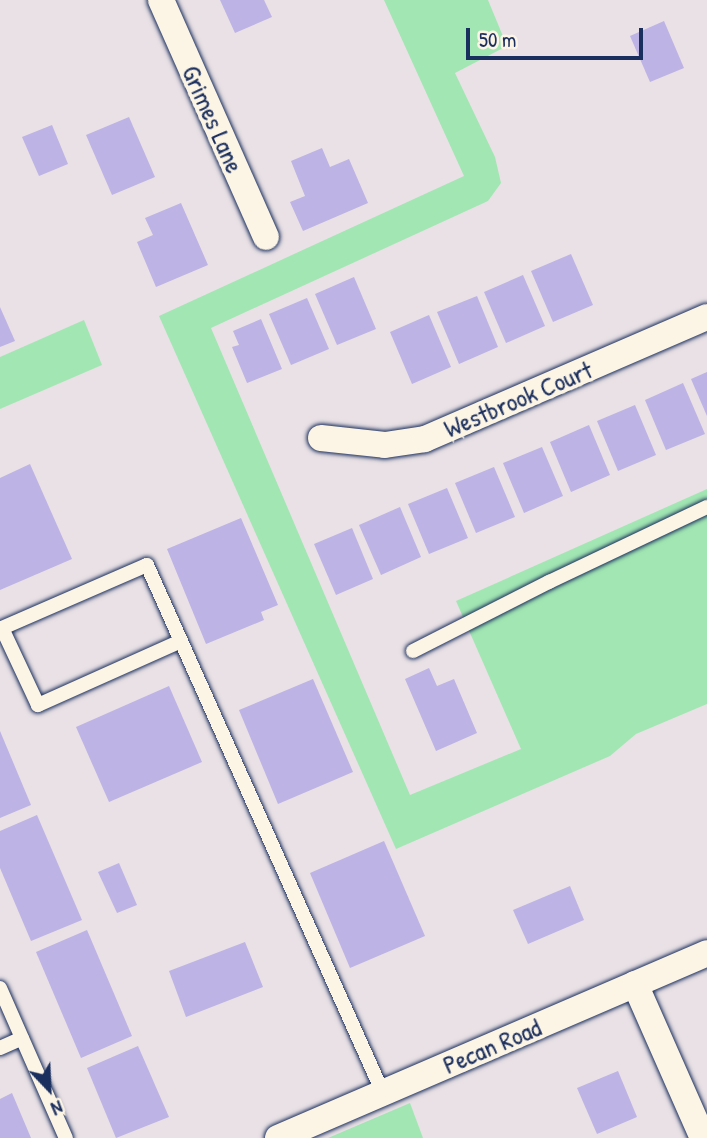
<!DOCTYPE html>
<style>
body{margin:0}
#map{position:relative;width:707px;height:1138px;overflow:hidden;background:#e9e1e5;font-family:"Patrick Hand",sans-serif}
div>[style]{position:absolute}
.green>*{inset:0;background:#a2e7b3}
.building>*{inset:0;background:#bdb3e5}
.roads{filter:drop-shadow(0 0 2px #1b2f5e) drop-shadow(0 0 2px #1b2f5e)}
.lane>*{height:14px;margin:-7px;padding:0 7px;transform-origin:7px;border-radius:7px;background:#fcf5e5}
.street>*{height:26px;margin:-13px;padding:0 13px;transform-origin:13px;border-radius:13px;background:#fcf5e5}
span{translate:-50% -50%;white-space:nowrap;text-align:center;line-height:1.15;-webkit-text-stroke:7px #fcf5e5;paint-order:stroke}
.street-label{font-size:26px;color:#1b2f5e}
.north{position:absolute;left:14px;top:1054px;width:70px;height:70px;-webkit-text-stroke:5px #fcf5e5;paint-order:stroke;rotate:157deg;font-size:19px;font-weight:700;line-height:28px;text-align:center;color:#1b2f5e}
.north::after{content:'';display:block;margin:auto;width:24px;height:32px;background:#1b2f5e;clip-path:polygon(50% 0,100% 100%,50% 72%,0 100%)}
.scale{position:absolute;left:466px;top:28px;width:177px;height:32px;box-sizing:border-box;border:4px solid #1b2f5e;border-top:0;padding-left:9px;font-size:21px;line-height:24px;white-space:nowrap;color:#1b2f5e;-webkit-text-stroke:5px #fcf5e5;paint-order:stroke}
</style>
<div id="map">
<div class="green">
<i style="clip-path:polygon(384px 0,488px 0,507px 46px,455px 73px,495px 157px,501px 183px,488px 201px,211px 328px,410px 795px,521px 749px,456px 601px,707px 489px,707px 704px,636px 734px,610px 756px,396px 849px,159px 316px,464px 176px)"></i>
<i style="clip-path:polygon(84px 320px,102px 365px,0 409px,0 357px)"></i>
<i style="clip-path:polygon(410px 1103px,423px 1138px,328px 1138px)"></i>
</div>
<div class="building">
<i style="clip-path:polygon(220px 0,264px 0,272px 17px,235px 33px)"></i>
<i style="clip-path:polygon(664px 21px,684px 68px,650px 82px,630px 36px)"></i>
<i style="clip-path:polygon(129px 117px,155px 177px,112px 195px,86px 135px)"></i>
<i style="clip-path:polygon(52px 125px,68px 164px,39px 176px,22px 137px)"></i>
<i style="clip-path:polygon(322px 148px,330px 167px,349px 159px,368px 203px,303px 231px,290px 202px,305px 196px,291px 161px)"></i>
<i style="clip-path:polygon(181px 203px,208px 265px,156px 287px,137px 242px,153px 235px,145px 218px)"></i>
<i style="clip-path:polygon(571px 254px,593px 305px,553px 322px,531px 271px)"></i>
<i style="clip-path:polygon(523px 275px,545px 326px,506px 343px,484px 292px)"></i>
<i style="clip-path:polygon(354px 277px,376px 329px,337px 345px,315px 294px)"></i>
<i style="clip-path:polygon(477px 296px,498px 347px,459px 364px,437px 312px)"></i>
<i style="clip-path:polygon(307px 298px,329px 349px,291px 365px,269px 314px)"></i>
<i style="clip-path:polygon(0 307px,15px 341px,0 347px)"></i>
<i style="clip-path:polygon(429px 315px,451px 367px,412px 384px,390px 332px)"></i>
<i style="clip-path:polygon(261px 319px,282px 369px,247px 383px,232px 347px,239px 345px,233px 331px)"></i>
<i style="clip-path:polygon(707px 372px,707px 416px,691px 379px)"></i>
<i style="clip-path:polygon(683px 383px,705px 434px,666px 450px,645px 400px)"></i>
<i style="clip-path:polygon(635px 405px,656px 455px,618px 471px,597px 421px)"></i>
<i style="clip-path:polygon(589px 425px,610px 475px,571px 492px,550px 442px)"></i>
<i style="clip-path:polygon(542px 447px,563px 496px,524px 513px,503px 463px)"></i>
<i style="clip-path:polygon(30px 464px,72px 559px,0 590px,0 478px)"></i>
<i style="clip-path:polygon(494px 467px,515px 517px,476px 533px,455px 483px)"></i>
<i style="clip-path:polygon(447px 488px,468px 538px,429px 554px,408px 504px)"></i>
<i style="clip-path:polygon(400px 507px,421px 557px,381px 575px,359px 525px)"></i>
<i style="clip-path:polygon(241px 518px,278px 605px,261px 612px,264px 620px,206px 644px,167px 549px)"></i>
<i style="clip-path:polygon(352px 528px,373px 579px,336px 595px,314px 544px)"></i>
<i style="clip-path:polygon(429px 668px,437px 686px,454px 679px,477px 733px,436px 751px,405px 679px)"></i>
<i style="clip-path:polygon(313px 679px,353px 772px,278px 804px,239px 710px)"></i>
<i style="clip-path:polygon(169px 686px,202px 762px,109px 802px,76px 727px)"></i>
<i style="clip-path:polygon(0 731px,31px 805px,0 818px)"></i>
<i style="clip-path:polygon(37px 815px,82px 920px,31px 941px,0 868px,0 831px)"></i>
<i style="clip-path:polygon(384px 841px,425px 936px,350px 968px,310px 873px)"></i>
<i style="clip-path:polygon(119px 863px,137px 905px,117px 913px,98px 872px)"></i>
<i style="clip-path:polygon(570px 886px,584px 920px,528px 944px,513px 910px)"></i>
<i style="clip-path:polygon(87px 930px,132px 1036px,81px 1058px,36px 952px)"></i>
<i style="clip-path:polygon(245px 942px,263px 987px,186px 1017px,169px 971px)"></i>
<i style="clip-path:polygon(138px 1046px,169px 1117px,116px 1138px,87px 1068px)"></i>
<i style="clip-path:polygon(618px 1071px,637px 1117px,597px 1134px,577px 1088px)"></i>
<i style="clip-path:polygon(12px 1093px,31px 1138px,0 1138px,0 1099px)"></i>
</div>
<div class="roads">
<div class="lane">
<i style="left:181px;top:641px;width:157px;rotate:155.9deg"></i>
<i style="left:38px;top:705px;width:85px;rotate:-115.1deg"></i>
<i style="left:2px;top:628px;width:158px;rotate:-23.5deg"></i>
<i style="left:147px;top:565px;width:578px;rotate:65.92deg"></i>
<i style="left:413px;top:651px;width:153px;rotate:-26.9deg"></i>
<i style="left:549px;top:582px;width:175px;rotate:-25.4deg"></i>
<i style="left:0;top:988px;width:164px;rotate:66.3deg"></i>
<i style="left:0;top:1048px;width:24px;rotate:-24deg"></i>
</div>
<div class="street">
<i style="left:161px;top:0;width:259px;rotate:66.1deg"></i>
<i style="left:321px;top:438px;width:64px;rotate:6.2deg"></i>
<i style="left:385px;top:445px;width:40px;rotate:-8.5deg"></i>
<i style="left:425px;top:439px;width:307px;rotate:-23.4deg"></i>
<i style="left:635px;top:984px;width:168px;rotate:66.2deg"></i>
<i style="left:278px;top:1138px;width:467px;rotate:-23.3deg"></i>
</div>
</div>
<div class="street-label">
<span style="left:213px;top:119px;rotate:66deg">Grimes Lane</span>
<span style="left:518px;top:399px;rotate:-23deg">Westbrook Court</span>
<span style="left:492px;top:1046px;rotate:-23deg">Pecan Road</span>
</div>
<div class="north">N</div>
<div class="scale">50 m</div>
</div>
